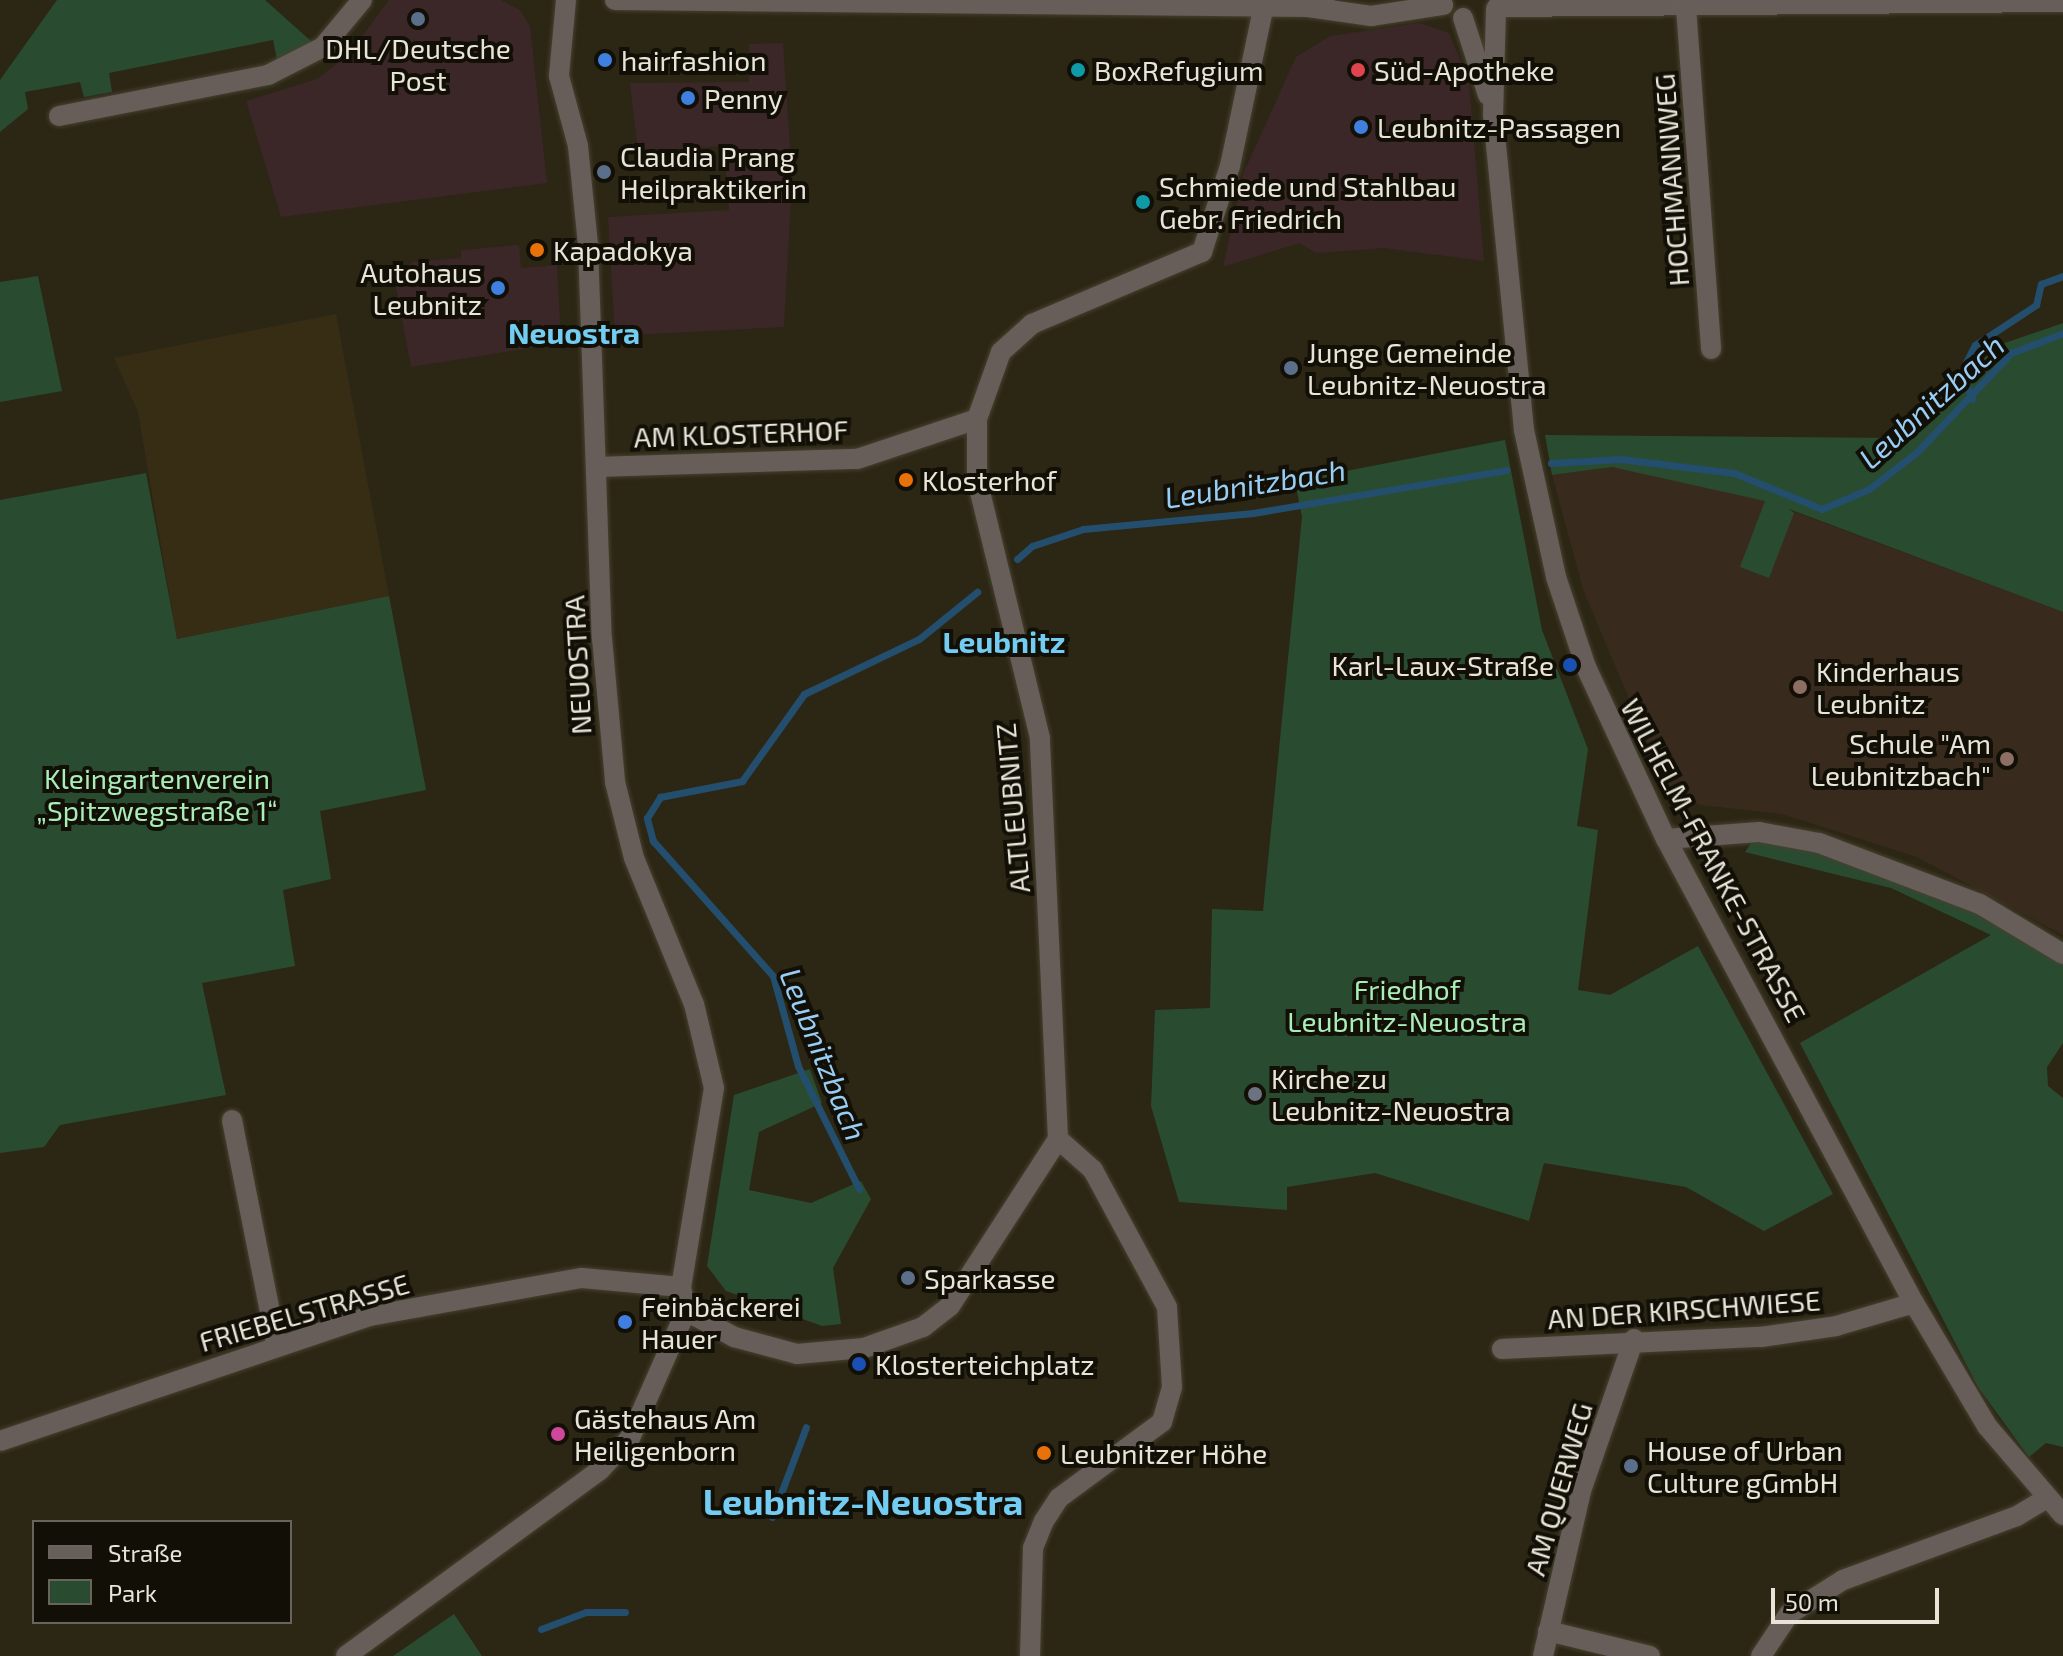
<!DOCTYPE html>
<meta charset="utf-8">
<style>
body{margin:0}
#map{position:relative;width:2063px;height:1656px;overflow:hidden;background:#2c2614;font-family:"Exo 2",sans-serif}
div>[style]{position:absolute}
.commercial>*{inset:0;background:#3b2728}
.built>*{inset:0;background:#362d14}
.education>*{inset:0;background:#382b1d}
.green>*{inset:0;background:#294c31}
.stream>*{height:7px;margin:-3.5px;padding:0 3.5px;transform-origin:3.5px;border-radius:3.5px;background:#244e6d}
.roads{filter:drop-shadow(0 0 2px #46412f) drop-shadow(0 0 2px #46412f)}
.minor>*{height:20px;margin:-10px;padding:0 10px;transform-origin:10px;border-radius:10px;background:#675e5a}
.dots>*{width:22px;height:22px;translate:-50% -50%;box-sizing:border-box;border:4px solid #120f07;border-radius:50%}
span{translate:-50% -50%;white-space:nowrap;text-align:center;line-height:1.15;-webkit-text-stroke:8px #120f07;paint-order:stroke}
.poi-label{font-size:28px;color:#e8e4d8}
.left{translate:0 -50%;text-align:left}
.right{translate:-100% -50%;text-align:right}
.street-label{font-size:28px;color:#e8e4d8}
.park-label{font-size:28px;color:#a9edb7}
.neighbourhood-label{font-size:30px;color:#73ccf1;font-weight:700}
.water-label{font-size:30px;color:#98cdf6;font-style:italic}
.district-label{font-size:36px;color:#73ccf1;font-weight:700}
.legend{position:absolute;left:32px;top:1520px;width:260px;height:104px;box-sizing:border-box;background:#120f07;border:2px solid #68645b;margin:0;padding:10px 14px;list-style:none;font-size:24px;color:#e8e4d8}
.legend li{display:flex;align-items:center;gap:16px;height:40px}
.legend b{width:40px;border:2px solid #68645b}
.scale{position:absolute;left:1771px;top:1588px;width:168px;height:36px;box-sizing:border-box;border:4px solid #e8e4d8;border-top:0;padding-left:10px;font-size:24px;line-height:28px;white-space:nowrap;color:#e8e4d8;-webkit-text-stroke:6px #120f07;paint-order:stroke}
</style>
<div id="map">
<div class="commercial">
<i style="clip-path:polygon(389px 0,501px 0,520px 10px,530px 26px,547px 183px,281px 217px,246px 101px,317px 79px,349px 54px)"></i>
<i style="clip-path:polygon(1420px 23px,1449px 33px,1469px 82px,1484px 261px,1384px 248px,1317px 253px,1299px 243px,1223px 267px,1243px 174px,1296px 57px,1330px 36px)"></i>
<i style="clip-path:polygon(783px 43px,792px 178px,784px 327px,615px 336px,608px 217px,729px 210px,724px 146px,638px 152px,630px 83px,749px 82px,749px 44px)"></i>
<i style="clip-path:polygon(519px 245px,521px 268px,557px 265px,561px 343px,411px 367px,394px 276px,413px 262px,461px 258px,461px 250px)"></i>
</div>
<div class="built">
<i style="clip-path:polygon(336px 314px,389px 596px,177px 639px,138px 412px,114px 358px)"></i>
</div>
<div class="education">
<i style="clip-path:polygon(1611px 467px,1728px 487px,2063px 612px,2063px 935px,1917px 857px,1782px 814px,1700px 805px,1665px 784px,1584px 592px,1552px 475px)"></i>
</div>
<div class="green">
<i style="clip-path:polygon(57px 0,265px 0,312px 42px,277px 59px,273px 40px,109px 73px,112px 92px,84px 97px,80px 82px,25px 92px,28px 109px,0 132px,0 80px)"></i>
<i style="clip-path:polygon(38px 276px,62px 391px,0 402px,0 282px)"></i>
<i style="clip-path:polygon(2063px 323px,2063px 612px,1789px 509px,1794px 513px,1769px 578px,1740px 567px,1765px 501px,1612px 467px,1552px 475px,1545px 435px,1897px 438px,1999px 345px)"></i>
<i style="clip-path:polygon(1505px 440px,1542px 630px,1588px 749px,1577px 826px,1598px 830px,1578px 990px,1610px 995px,1698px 946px,1833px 1194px,1764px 1231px,1686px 1187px,1544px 1163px,1529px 1221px,1375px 1173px,1287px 1187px,1287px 1210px,1179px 1202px,1151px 1106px,1155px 1010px,1210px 1008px,1212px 909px,1263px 911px,1302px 517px,1295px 481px)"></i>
<i style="clip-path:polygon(146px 473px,177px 639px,389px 596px,426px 790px,320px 811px,331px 879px,283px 890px,295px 966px,202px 983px,226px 1095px,60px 1125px,44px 1147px,0 1153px,0 500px)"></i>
<i style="clip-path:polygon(1759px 832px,1916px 876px,2063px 954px,2063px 1043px,2047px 1067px,2048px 1086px,2063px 1098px,2063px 1447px,2046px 1443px,2029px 1457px,1978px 1387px,1800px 1043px,1991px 935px,1891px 888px,1745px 852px)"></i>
<i style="clip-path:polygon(810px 1069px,822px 1103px,759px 1132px,749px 1190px,811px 1203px,861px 1181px,871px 1199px,833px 1268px,841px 1324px,822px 1326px,726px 1291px,707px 1266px,734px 1095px)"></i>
<i style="clip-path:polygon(454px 1614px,482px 1656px,393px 1656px)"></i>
</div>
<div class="stream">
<i style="left:1972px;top:399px;width:29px;rotate:-112deg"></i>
<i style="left:1961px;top:372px;width:30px;rotate:-63deg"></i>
<i style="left:1975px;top:345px;width:73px;rotate:-33.3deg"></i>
<i style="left:2036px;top:305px;width:22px;rotate:-77deg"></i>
<i style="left:2041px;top:284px;width:23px;rotate:-20deg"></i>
<i style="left:1551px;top:463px;width:70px;rotate:-3.3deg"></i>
<i style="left:1621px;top:459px;width:114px;rotate:7.1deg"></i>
<i style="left:1734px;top:473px;width:95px;rotate:22.2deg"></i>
<i style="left:1822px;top:509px;width:51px;rotate:-23.1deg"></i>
<i style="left:1869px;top:489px;width:61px;rotate:-37.6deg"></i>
<i style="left:1917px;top:452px;width:137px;rotate:-46.5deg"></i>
<i style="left:2011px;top:353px;width:56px;rotate:-21deg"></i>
<i style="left:1017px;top:559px;width:20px;rotate:-41deg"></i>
<i style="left:1032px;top:546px;width:54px;rotate:-18.4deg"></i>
<i style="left:1083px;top:529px;width:171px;rotate:-5.4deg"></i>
<i style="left:1253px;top:513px;width:257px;rotate:-9.6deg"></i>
<i style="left:859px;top:1189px;width:137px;rotate:-116.4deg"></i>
<i style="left:798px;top:1066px;width:93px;rotate:-105.5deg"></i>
<i style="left:773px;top:976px;width:181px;rotate:-131.6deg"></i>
<i style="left:653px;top:841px;width:24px;rotate:-105deg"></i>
<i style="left:647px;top:818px;width:25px;rotate:-58deg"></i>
<i style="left:660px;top:797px;width:84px;rotate:-11deg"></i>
<i style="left:742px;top:781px;width:107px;rotate:-54.5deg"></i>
<i style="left:804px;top:694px;width:127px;rotate:-25.6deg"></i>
<i style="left:919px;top:639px;width:75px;rotate:-39deg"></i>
<i style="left:772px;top:1517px;width:96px;rotate:-69.3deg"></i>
<i style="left:541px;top:1629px;width:48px;rotate:-20.7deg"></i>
<i style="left:586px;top:1612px;width:39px"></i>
</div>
<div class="roads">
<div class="minor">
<i style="left:566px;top:0;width:76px;rotate:95.3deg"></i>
<i style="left:559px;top:76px;width:73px;rotate:74.8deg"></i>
<i style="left:578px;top:146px;width:100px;rotate:84.2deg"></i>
<i style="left:588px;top:245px;width:393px;rotate:88deg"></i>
<i style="left:602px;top:638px;width:145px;rotate:84.8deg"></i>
<i style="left:615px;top:782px;width:78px;rotate:76deg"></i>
<i style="left:634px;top:858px;width:158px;rotate:67.7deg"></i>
<i style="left:694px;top:1004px;width:86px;rotate:76.6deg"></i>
<i style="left:714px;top:1088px;width:202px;rotate:99.4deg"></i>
<i style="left:681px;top:1287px;width:25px;rotate:78deg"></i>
<i style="left:615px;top:0;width:693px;rotate:0.58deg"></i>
<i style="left:1308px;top:7px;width:18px;rotate:-22deg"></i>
<i style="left:1308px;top:7px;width:64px;rotate:8.1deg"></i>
<i style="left:1371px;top:16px;width:73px;rotate:-8.7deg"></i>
<i style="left:1497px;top:7px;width:566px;rotate:-0.51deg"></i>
<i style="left:1686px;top:7px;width:343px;rotate:85.8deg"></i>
<i style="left:1496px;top:9px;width:105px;rotate:91.6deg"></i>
<i style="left:1493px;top:114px;width:318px;rotate:84.4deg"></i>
<i style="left:1524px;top:430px;width:150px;rotate:77.7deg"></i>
<i style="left:1556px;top:577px;width:95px;rotate:71.6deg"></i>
<i style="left:1586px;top:667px;width:190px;rotate:65.1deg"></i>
<i style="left:1666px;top:839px;width:526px;rotate:61.88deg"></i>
<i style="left:1914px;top:1303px;width:143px;rotate:59.3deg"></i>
<i style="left:1987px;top:1426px;width:117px;rotate:49.5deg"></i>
<i style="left:1463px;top:18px;width:81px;rotate:72deg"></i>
<i style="left:59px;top:116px;width:213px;rotate:-11.1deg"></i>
<i style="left:268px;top:75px;width:62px;rotate:-27deg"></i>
<i style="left:323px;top:47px;width:61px;rotate:-50.3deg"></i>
<i style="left:598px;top:467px;width:259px;rotate:-1.8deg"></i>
<i style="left:857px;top:459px;width:126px;rotate:-18.4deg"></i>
<i style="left:1666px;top:839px;width:93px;rotate:-4.3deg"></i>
<i style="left:1759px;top:832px;width:61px;rotate:10.4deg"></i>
<i style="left:1819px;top:843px;width:172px;rotate:20.8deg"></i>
<i style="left:1980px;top:904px;width:97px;rotate:31.1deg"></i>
<i style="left:232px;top:1120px;width:227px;rotate:78.8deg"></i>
<i style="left:686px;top:1311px;width:55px;rotate:28.4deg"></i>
<i style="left:734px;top:1337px;width:65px;rotate:15.1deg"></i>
<i style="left:797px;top:1354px;width:67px;rotate:-5.1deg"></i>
<i style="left:864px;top:1348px;width:63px;rotate:-19.6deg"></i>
<i style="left:923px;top:1327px;width:34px;rotate:-38deg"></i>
<i style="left:950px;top:1306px;width:199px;rotate:-57.1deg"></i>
<i style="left:1058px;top:1139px;width:401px;rotate:-92.6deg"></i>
<i style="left:1040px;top:738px;width:267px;rotate:-103.7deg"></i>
<i style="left:977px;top:479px;width:60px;rotate:-90deg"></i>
<i style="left:977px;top:419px;width:71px;rotate:-70.3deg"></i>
<i style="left:1001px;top:352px;width:42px;rotate:-42.1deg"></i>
<i style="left:1032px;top:324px;width:185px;rotate:-23deg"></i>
<i style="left:1202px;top:252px;width:90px;rotate:-72deg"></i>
<i style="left:1230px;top:166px;width:166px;rotate:-78.1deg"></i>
<i style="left:1502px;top:1349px;width:259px;rotate:-2.7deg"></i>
<i style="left:1761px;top:1337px;width:76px;rotate:-8.3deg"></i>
<i style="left:1836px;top:1326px;width:81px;rotate:-16.4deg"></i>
<i style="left:0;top:1441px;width:391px;rotate:-18.7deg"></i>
<i style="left:370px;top:1316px;width:215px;rotate:-10.2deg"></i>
<i style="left:582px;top:1278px;width:99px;rotate:5.2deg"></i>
<i style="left:1548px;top:1631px;width:105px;rotate:13.8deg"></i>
<i style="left:346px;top:1656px;width:315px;rotate:-36.2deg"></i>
<i style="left:600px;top:1470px;width:44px;rotate:-46.8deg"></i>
<i style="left:630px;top:1438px;width:139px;rotate:-66.2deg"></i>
<i style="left:1030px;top:1656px;width:108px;rotate:-88.4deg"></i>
<i style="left:1033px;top:1548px;width:29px;rotate:-68deg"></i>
<i style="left:1044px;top:1521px;width:27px;rotate:-57deg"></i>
<i style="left:1059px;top:1498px;width:128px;rotate:-36.4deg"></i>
<i style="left:1162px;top:1422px;width:36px;rotate:-74deg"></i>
<i style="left:1172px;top:1387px;width:80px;rotate:-93.6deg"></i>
<i style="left:1167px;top:1307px;width:156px;rotate:-118.4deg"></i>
<i style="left:1093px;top:1170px;width:47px;rotate:-138.5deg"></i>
<i style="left:1543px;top:1656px;width:169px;rotate:-77deg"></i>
<i style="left:1581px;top:1491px;width:161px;rotate:-70.8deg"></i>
<i style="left:1761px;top:1656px;width:50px;rotate:-56.3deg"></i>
<i style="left:1789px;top:1614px;width:64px;rotate:-32.2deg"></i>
<i style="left:1843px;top:1580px;width:185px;rotate:-20.2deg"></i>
<i style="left:2017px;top:1516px;width:33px;rotate:-31deg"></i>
</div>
</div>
<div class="dots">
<i style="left:418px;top:19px;background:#5c6f8a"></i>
<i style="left:605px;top:60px;background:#3f7fe0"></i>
<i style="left:1078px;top:70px;background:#0f9aa8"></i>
<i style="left:1358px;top:70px;background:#e0444e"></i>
<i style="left:688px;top:98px;background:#3f7fe0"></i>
<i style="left:1361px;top:127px;background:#3f7fe0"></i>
<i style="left:604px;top:172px;background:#5c6f8a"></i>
<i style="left:1143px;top:202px;background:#0f9aa8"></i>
<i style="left:537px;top:250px;background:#e8710a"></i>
<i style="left:498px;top:288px;background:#3f7fe0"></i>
<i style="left:1291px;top:368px;background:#5c6f8a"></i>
<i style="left:906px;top:480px;background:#e8710a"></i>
<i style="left:1570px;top:665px;background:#1a4fb4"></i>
<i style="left:1800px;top:687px;background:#8d6e63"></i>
<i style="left:2007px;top:759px;background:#8d6e63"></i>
<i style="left:1255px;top:1094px;background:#6b7280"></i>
<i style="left:908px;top:1278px;background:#5c6f8a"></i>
<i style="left:625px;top:1322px;background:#3f7fe0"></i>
<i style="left:859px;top:1364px;background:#1a4fb4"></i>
<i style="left:558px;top:1434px;background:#d1479c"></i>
<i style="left:1044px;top:1453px;background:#e8710a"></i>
<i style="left:1631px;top:1466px;background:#5c6f8a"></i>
</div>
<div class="poi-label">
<span style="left:418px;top:64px">DHL/Deutsche<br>Post</span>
<span class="left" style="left:621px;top:60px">hairfashion</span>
<span class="left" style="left:1094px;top:70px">BoxRefugium</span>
<span class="left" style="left:1374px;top:70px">Süd-Apotheke</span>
<span class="left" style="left:704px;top:98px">Penny</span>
<span class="left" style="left:1377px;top:127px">Leubnitz-Passagen</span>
<span class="left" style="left:620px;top:172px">Claudia Prang<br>Heilpraktikerin</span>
<span class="left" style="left:1159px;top:202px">Schmiede und Stahlbau<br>Gebr. Friedrich</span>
<span class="left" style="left:553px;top:250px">Kapadokya</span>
<span class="right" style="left:482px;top:288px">Autohaus<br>Leubnitz</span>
<span class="left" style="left:1307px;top:368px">Junge Gemeinde<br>Leubnitz-Neuostra</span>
<span class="left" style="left:922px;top:480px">Klosterhof</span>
<span class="right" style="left:1554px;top:665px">Karl-Laux-Straße</span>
<span class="left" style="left:1816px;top:687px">Kinderhaus<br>Leubnitz</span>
<span class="right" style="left:1991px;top:759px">Schule "Am<br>Leubnitzbach"</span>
<span class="left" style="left:1271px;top:1094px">Kirche zu<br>Leubnitz-Neuostra</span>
<span class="left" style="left:924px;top:1278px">Sparkasse</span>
<span class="left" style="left:641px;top:1322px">Feinbäckerei<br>Hauer</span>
<span class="left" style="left:875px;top:1364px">Klosterteichplatz</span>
<span class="left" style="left:574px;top:1434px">Gästehaus Am<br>Heiligenborn</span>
<span class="left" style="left:1647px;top:1466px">House of Urban<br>Culture gGmbH</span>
<span class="left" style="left:1060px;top:1453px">Leubnitzer Höhe</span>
</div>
<div class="street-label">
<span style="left:1671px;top:180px;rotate:-94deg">HOCHMANNWEG</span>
<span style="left:741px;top:433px;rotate:-2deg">AM KLOSTERHOF</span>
<span style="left:577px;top:665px;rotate:-93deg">NEUOSTRA</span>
<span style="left:1012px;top:808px;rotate:-95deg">ALTLEUBNITZ</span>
<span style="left:1714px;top:860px;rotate:62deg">WILHELM-FRANKE-STRASSE</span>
<span style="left:1684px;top:1309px;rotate:-4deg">AN DER KIRSCHWIESE</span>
<span style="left:304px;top:1312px;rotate:-16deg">FRIEBELSTRASSE</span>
<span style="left:1558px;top:1489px;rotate:-74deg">AM QUERWEG</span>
</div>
<div class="park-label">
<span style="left:157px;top:794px">Kleingartenverein<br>„Spitzwegstraße 1“</span>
<span style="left:1407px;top:1005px">Friedhof<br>Leubnitz-Neuostra</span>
</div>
<div class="neighbourhood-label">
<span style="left:574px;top:332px">Neuostra</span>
<span style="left:1004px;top:641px">Leubnitz</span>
</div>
<div class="water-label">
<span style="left:1931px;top:401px;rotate:-42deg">Leubnitzbach</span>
<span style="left:1255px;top:483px;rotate:-9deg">Leubnitzbach</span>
<span style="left:824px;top:1054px;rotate:68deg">Leubnitzbach</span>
</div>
<div class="district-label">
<span style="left:863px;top:1501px">Leubnitz-Neuostra</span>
</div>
<ul class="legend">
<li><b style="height:10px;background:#675e5a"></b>Straße</li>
<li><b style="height:22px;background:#294c31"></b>Park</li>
</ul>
<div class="scale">50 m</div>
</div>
